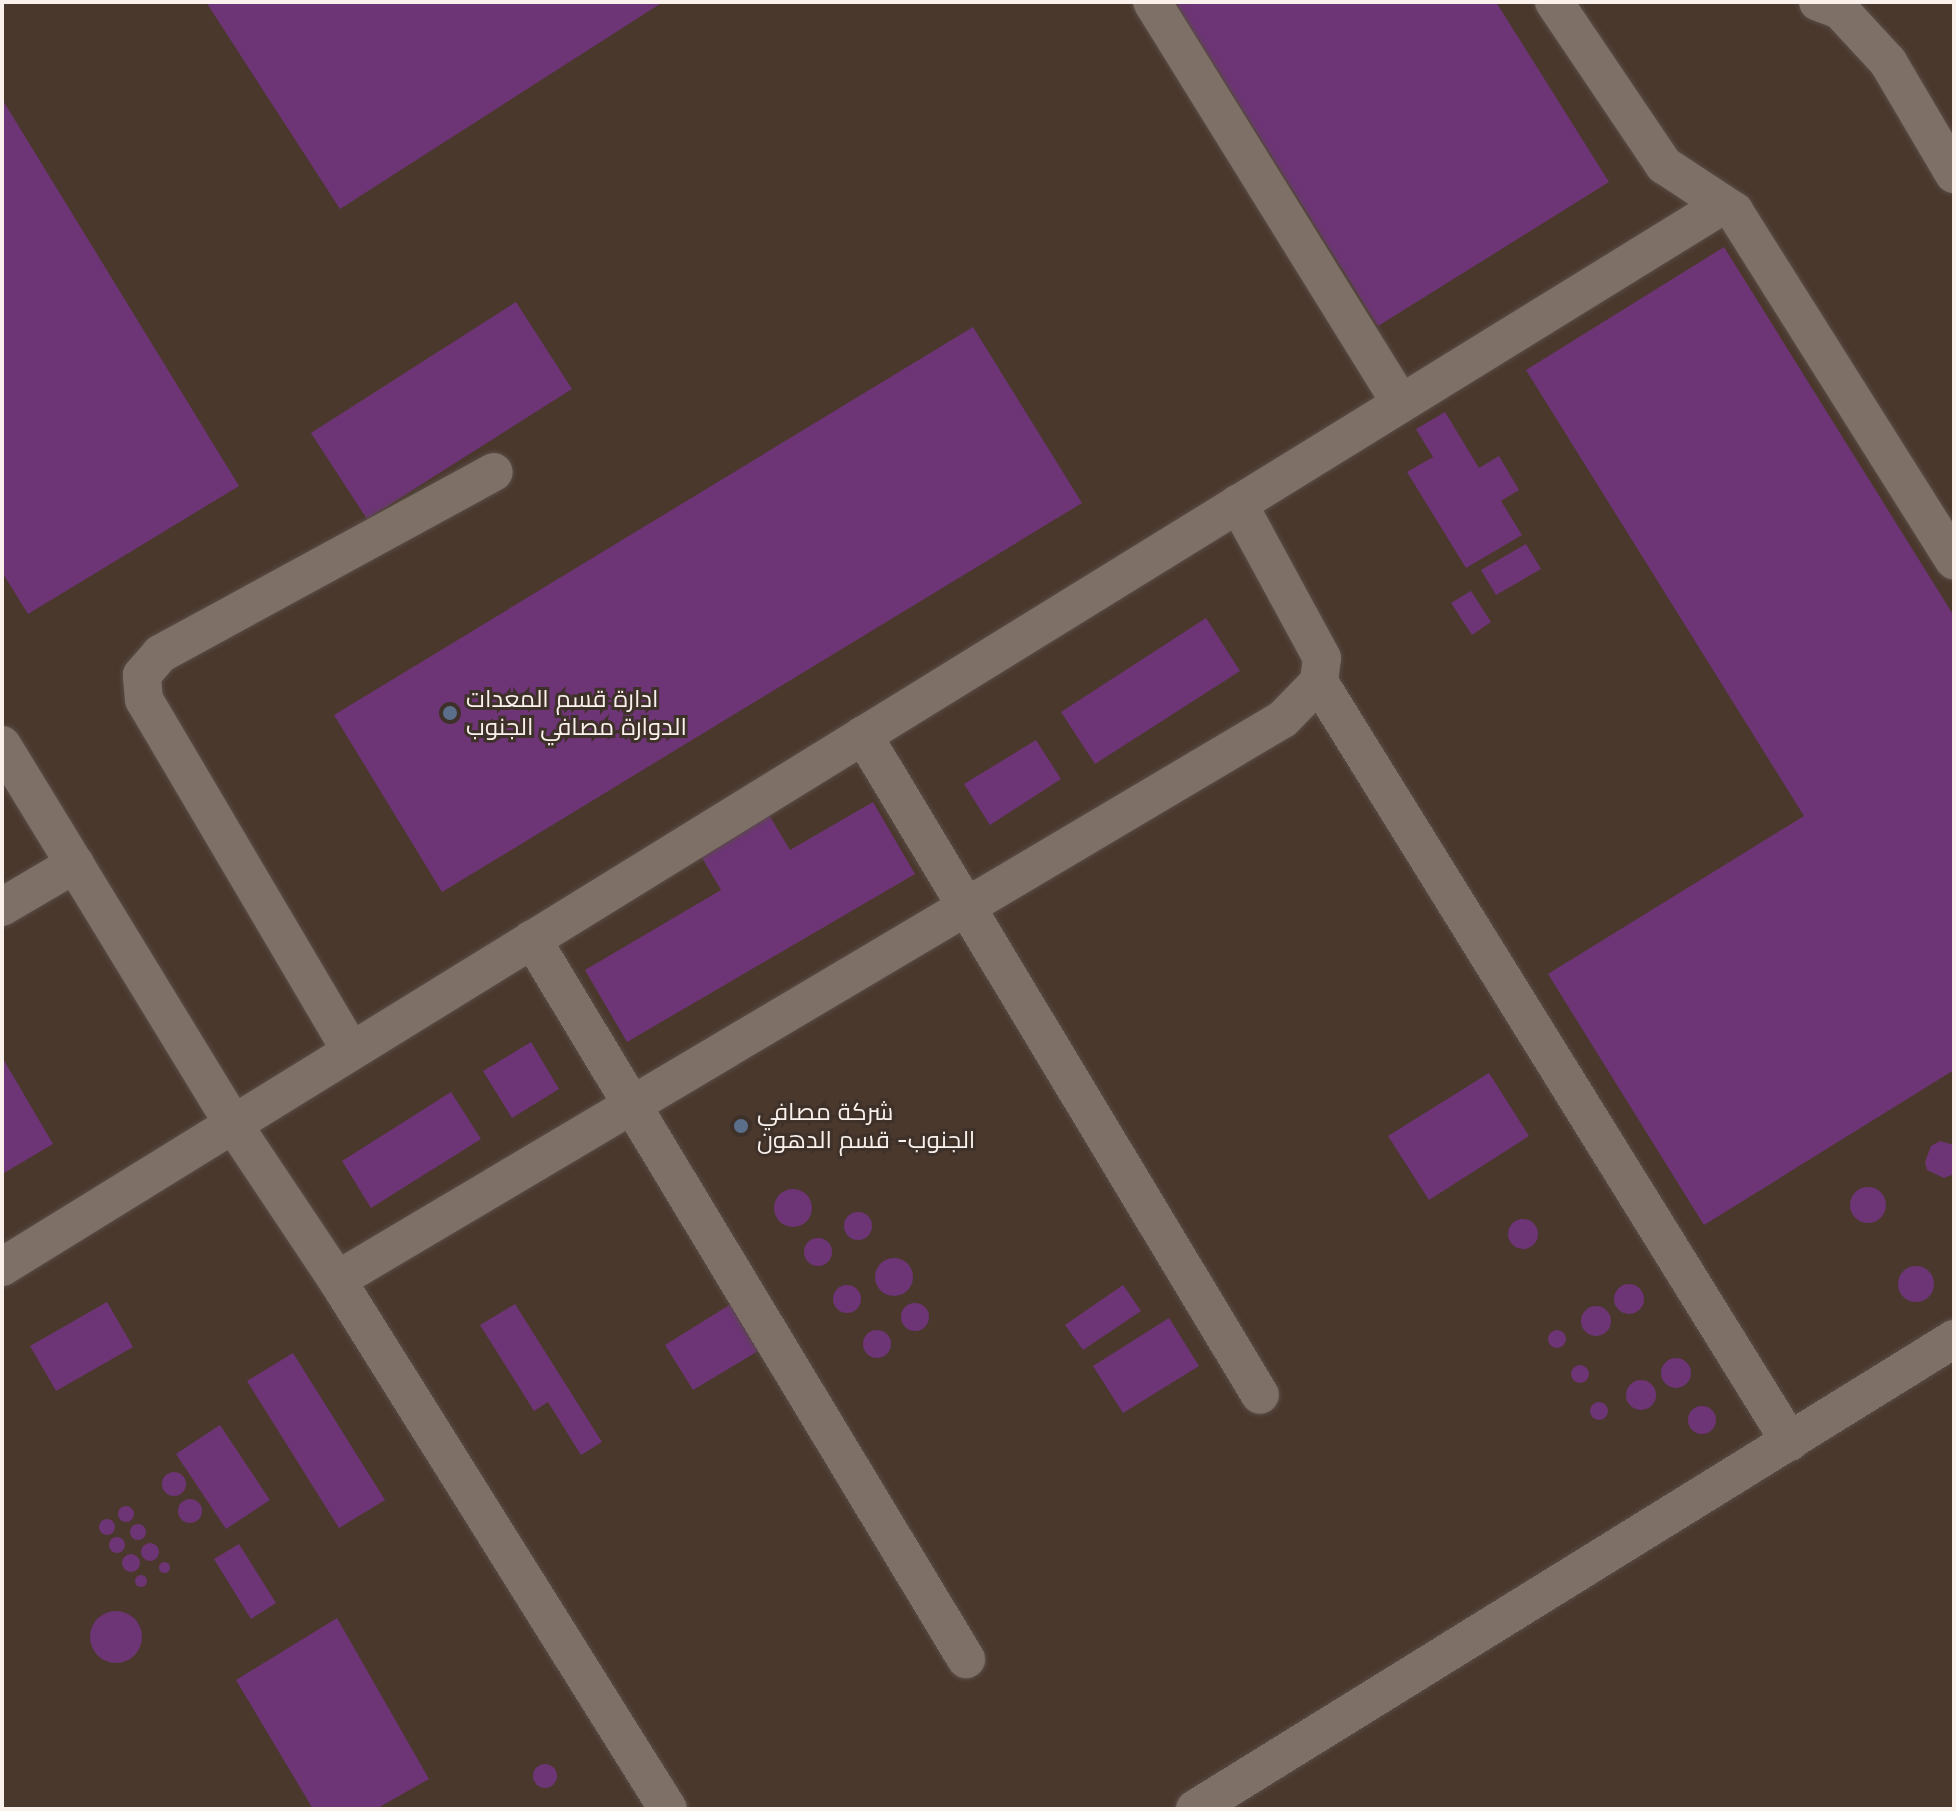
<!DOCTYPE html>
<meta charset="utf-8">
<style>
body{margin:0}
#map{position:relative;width:1956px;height:1811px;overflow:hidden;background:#3e3129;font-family:"Libre Baskerville",Cairo,serif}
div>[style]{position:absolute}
.built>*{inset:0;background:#4b382d}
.building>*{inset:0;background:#6d3575}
.round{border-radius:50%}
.roads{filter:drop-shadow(0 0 2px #584d46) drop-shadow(0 0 2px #584d46)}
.minor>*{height:38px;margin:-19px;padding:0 19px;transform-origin:19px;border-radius:19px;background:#7f7067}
.dots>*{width:22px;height:22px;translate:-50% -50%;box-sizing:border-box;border:4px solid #3e3129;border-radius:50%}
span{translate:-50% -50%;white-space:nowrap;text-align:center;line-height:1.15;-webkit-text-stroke:6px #3e3129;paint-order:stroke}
.poi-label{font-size:24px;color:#faf1ec}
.left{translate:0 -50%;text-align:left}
.frame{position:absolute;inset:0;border:4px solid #faf1ec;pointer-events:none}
</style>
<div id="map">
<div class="built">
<i style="clip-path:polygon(2px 2px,1954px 2px,1954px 1809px,2px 1809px)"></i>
</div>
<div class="building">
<i style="clip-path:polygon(206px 2px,663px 2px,340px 209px)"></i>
<i style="clip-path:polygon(1175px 2px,1496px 2px,1609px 182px,1378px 326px)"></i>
<i style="clip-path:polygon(2px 99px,239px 486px,28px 614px,2px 572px)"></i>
<i style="clip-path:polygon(1724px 247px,1954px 616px,1954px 1070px,1704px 1225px,1548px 974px,1804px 816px,1526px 370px)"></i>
<i style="clip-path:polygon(516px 302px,572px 389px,367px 519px,311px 433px)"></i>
<i style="clip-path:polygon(973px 327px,1082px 503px,442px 892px,334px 715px)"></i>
<i style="clip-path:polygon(1445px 412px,1479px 468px,1499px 456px,1519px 490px,1501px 501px,1522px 535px,1466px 568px,1407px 472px,1433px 457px,1416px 429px)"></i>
<i style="clip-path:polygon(1526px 544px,1541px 569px,1496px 595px,1481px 570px)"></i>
<i style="clip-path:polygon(1471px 591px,1491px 622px,1472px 635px,1451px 603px)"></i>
<i style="clip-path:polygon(1206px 618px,1240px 671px,1095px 764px,1061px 712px)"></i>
<i style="clip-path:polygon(1036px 740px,1061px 779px,990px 825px,964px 784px)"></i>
<i style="clip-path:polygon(873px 802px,915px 874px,627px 1042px,585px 970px,721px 890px,698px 851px,766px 810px,790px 850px)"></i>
<i style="clip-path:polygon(531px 1042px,559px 1089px,512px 1118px,483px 1071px)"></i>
<i style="clip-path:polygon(2px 1057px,53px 1144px,4px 1173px,2px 1170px)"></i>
<i style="clip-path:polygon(1489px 1073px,1529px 1136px,1429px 1200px,1388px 1136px)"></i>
<i style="clip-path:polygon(451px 1092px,481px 1139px,371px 1208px,342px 1161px)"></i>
<i style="clip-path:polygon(1940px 1141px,1954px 1145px,1954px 1174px,1944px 1178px,1927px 1170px,1925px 1162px,1931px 1146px)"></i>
<i class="round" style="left:1850px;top:1187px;width:36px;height:36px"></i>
<i class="round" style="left:774px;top:1189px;width:38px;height:38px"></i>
<i class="round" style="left:844px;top:1212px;width:28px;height:28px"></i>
<i class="round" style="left:1508px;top:1219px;width:30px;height:30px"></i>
<i class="round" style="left:804px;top:1238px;width:28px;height:28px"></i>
<i class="round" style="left:875px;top:1258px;width:38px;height:38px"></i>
<i class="round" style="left:1898px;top:1266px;width:36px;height:36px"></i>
<i class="round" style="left:1614px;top:1284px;width:30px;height:30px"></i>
<i style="clip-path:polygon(1123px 1285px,1141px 1311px,1083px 1350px,1065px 1325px)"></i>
<i class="round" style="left:833px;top:1285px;width:28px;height:28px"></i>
<i style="clip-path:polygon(739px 1299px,768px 1345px,693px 1390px,665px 1345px)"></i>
<i style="clip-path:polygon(107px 1302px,133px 1347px,56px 1391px,30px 1346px)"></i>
<i class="round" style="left:901px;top:1303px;width:28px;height:28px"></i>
<i style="clip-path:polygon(515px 1304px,602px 1442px,581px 1455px,548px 1402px,534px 1411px,480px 1325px)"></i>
<i class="round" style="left:1581px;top:1306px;width:30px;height:30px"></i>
<i style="clip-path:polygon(1169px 1318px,1199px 1366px,1123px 1413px,1093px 1366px)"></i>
<i class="round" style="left:863px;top:1330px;width:28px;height:28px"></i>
<i class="round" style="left:1548px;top:1330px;width:18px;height:18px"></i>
<i style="clip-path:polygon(293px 1353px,385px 1500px,339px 1528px,247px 1381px)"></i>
<i class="round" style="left:1661px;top:1358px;width:30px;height:30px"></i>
<i class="round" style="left:1571px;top:1365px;width:18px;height:18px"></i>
<i class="round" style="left:1626px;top:1380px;width:30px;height:30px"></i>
<i class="round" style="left:1590px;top:1402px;width:18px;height:18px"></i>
<i class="round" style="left:1688px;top:1406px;width:28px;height:28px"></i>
<i style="clip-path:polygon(220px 1425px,270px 1500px,226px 1529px,176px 1454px)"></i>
<i class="round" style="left:162px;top:1472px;width:24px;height:24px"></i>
<i class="round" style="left:178px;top:1499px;width:24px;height:24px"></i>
<i class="round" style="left:118px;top:1506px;width:16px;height:16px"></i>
<i class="round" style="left:99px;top:1519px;width:16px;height:16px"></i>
<i class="round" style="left:130px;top:1524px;width:16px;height:16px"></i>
<i class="round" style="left:109px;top:1537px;width:16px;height:16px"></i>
<i class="round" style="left:141px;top:1543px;width:18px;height:18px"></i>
<i style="clip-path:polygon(239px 1544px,276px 1603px,251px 1619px,214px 1559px)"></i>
<i class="round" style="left:122px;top:1554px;width:18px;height:18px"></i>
<i class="round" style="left:158.5px;top:1561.5px;width:11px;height:11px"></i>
<i class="round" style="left:135px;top:1575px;width:12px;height:12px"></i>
<i class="round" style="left:90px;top:1611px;width:52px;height:52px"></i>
<i style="clip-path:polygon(337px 1618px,429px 1779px,376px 1809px,313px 1809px,236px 1680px)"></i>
<i class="round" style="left:533px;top:1764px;width:24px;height:24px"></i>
</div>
<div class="roads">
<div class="minor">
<i style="left:1152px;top:2px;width:471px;rotate:58.2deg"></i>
<i style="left:1554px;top:2px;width:197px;rotate:56deg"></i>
<i style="left:1664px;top:165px;width:84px;rotate:33.3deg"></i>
<i style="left:1734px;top:211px;width:413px;rotate:57.8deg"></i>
<i style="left:1818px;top:2px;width:23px;rotate:20deg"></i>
<i style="left:1840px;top:10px;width:71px;rotate:47.3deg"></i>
<i style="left:1888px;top:62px;width:130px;rotate:59.5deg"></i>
<i style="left:1319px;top:682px;width:894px;rotate:58.21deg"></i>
<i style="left:863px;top:735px;width:770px;rotate:58.97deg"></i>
<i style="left:2px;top:745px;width:444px;rotate:58.6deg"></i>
<i style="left:233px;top:1124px;width:187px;rotate:56.3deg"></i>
<i style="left:337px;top:1280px;width:624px;rotate:57.97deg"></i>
<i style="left:2px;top:907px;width:85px;rotate:-30.5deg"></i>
<i style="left:532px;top:939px;width:841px;rotate:58.92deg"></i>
<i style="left:351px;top:1051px;width:407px;rotate:-120.5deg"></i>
<i style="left:144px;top:700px;width:25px;rotate:-95deg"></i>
<i style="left:142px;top:675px;width:28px;rotate:-49deg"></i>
<i style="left:160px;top:654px;width:380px;rotate:-28.6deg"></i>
<i style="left:2px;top:1267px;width:2022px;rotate:-31.68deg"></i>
<i style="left:337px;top:1280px;width:1100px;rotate:-30.67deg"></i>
<i style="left:1283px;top:719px;width:52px;rotate:-45.8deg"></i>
<i style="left:1319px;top:682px;width:24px;rotate:-83deg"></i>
<i style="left:1322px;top:658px;width:176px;rotate:-118.5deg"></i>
<i style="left:1195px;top:1809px;width:893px;rotate:-31.77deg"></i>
</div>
</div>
<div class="dots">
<i style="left:450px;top:713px;background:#5c6f8a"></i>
<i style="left:741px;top:1126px;background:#5c6f8a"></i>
</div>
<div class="poi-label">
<span class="left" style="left:466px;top:713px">ادارة قسم المعدات<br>الدوارة مصافي الجنوب</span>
<span class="left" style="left:757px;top:1126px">شركة مصافي<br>الجنوب- قسم الدهون</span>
</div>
<div class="frame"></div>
</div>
